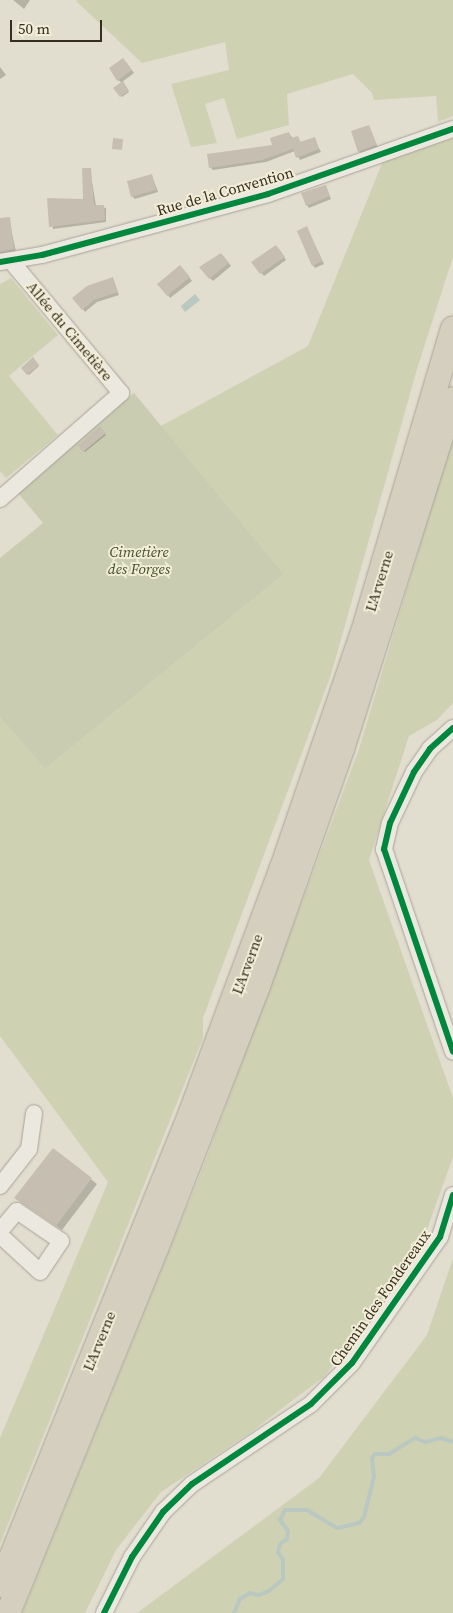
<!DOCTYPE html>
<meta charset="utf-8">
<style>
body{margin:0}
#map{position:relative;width:453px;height:1613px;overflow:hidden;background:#e2decf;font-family:"Source Serif 4",serif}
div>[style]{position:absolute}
.green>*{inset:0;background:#cfd1b3}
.cemetery>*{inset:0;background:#caccb2}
.water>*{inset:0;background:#b9c8c0}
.shadow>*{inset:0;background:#0003}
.stream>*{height:4px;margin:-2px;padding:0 2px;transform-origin:2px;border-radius:2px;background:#b9c8c0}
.building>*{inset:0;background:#c6beb0}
.roads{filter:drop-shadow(0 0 1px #a8a397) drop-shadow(0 0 1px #a8a397)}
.minor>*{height:16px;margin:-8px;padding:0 8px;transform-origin:8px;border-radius:8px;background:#ebe8df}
.highway>*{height:24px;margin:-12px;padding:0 12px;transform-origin:12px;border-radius:12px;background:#d5cfc0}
.cycleway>*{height:6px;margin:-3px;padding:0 3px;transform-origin:3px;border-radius:3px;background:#00873e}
span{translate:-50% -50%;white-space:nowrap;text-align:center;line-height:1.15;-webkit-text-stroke:4px #f2edd6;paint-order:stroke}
.street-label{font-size:15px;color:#362d20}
.park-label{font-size:15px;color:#435029;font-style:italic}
.scale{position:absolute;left:10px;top:20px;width:92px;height:22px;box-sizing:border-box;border:2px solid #362d20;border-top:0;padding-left:6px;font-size:15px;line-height:18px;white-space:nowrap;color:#362d20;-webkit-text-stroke:4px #f2edd6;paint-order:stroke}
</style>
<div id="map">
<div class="green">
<i style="clip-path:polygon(78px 0,453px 0,453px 116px,438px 122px,436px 96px,374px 100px,372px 93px,353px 74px,287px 94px,289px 125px,237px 139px,224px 98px,205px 104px,217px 143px,191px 147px,171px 84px,229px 70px,225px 42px,142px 63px,76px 1px)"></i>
<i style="clip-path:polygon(453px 138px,453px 257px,417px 369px,331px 675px,203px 1018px,203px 1038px,0 1544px,0 1438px,108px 1182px,0 1036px,0 717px,45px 769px,284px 574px,161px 426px,308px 346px,383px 161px)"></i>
<i style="clip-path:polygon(11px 278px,58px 335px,9px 376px,58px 435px,6px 478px,0 471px,0 284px)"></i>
<i style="clip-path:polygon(453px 435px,453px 703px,437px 720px,409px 736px,369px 860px,453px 1098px,453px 1157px,421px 1246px,325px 1376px,251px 1432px,161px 1492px,116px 1550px,85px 1613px,22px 1613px,201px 1172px,359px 749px)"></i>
<i style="clip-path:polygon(453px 1258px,453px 1613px,137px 1613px,319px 1478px,427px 1335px)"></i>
</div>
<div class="cemetery">
<i style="clip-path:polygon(134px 393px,284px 574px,45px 769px,0 717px,0 558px,43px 523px,18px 493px)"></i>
</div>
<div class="water">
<i style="clip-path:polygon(195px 294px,200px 300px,185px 312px,181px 306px)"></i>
</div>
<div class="shadow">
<i style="clip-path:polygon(13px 0,30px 0,24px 9px)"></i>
<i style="clip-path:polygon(126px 62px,134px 73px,122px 82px,129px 92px,122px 97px,115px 88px,122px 83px,118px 80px)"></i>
<i style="clip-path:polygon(0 67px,6px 75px,0 79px)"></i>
<i style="clip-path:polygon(369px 127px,378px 148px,362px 154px,359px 151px)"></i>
<i style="clip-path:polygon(289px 133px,293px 139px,298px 137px,301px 143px,314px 139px,321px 152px,300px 160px,295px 151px,266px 162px,213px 170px,210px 167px,274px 146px)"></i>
<i style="clip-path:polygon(90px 169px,96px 206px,106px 208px,106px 222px,53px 229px,48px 199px,84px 200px)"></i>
<i style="clip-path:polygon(152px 176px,158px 192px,135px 199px,132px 196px)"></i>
<i style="clip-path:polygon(325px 186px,331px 199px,309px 208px,307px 205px)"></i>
<i style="clip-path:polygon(9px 219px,16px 252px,0 255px,0 220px)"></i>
<i style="clip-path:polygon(307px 228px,324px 264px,315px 268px,313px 265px)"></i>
<i style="clip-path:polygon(279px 249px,286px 260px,264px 276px,253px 262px)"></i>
<i style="clip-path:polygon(224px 257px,231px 266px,213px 281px,210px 278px)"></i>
<i style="clip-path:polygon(183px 269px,192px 281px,170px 298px,168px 295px)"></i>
<i style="clip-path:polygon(112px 279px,119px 295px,97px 302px,85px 312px,83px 309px)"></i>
<i style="clip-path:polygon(33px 359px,39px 366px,29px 375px,22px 368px)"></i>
<i style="clip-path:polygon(100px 427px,106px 435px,85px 452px,80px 446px)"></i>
<i style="clip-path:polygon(53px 1150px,97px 1184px,62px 1230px,16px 1198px)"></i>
</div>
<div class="stream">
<i style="left:234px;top:1613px;width:15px;rotate:-67deg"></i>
<i style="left:240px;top:1599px;width:12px;rotate:-31deg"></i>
<i style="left:250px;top:1593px;width:9px;rotate:13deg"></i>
<i style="left:259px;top:1595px;width:11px;rotate:-22deg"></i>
<i style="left:269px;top:1591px;width:18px;rotate:-41deg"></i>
<i style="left:283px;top:1579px;width:19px;rotate:-90deg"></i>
<i style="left:283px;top:1560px;width:9px;rotate:-122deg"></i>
<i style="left:278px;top:1552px;width:8px;rotate:-76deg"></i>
<i style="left:280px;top:1544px;width:9px;rotate:-36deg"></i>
<i style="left:287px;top:1539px;width:8px;rotate:-83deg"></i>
<i style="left:288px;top:1531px;width:14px;rotate:-126deg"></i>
<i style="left:280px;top:1520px;width:11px;rotate:-63deg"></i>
<i style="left:285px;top:1510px;width:22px"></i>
<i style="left:307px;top:1510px;width:35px;rotate:31deg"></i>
<i style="left:337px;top:1528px;width:23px;rotate:-13deg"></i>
<i style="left:359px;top:1523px;width:8px;rotate:-50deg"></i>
<i style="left:364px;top:1517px;width:41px;rotate:-76deg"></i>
<i style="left:374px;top:1477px;width:19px;rotate:-96deg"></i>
<i style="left:372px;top:1458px;width:5px;rotate:-53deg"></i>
<i style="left:375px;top:1454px;width:14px"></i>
<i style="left:389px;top:1454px;width:31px;rotate:-32deg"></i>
<i style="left:415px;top:1438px;width:11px;rotate:22deg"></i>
<i style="left:425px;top:1442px;width:16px;rotate:-14deg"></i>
<i style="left:441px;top:1438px;width:13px;rotate:18deg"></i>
</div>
<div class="building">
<i style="clip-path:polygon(123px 58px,132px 70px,117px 81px,109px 68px)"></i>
<i style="clip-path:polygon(123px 81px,129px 91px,120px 97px,113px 88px)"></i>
<i style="clip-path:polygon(369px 125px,377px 145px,358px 152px,351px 131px)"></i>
<i style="clip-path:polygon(289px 132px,291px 138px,298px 136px,300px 142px,315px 137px,319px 149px,296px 158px,293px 149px,262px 160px,209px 168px,207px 154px,272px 145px,270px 138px)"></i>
<i style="clip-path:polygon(113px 138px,123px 139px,122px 150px,112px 149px)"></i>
<i style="clip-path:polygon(82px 168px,91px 168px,94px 205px,104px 205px,105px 220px,49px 227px,47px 198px,83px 199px)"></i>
<i style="clip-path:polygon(152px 174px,156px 190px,131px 197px,127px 181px)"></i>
<i style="clip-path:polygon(326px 185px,330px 196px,306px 206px,301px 193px)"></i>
<i style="clip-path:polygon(10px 217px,14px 249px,0 252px,0 218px)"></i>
<i style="clip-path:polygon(307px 226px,322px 261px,312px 266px,297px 231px)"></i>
<i style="clip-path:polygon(276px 245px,285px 257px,260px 274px,251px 262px)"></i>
<i style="clip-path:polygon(221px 253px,229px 263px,209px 279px,199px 267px)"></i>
<i style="clip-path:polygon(180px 265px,190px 277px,167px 296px,157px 284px)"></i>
<i style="clip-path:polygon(113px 277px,118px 292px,94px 300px,82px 310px,72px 298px,87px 286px)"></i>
<i style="clip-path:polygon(33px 357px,39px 365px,27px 375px,21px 368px)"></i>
<i style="clip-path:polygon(100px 426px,106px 433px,83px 452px,78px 446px)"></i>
<i style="clip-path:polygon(53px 1148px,92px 1178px,56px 1226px,14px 1198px)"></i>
</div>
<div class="roads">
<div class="minor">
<i style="left:0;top:262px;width:43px;rotate:-9.5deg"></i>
<i style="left:42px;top:255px;width:234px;rotate:-15.1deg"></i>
<i style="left:268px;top:194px;width:196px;rotate:-19.4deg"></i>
<i style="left:0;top:499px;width:161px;rotate:-41.2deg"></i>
<i style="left:121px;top:393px;width:170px;rotate:-129.8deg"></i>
<i style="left:453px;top:728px;width:31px;rotate:138deg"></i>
<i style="left:430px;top:749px;width:28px;rotate:125deg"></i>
<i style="left:414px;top:772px;width:56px;rotate:115.2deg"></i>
<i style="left:390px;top:823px;width:27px;rotate:103deg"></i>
<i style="left:384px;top:849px;width:214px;rotate:71.2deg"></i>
<i style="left:0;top:1186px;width:47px;rotate:-51.9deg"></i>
<i style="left:29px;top:1149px;width:36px;rotate:-82deg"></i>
<i style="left:0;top:1231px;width:26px;rotate:-50deg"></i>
<i style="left:17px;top:1211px;width:53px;rotate:34.3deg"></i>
<i style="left:61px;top:1241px;width:37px;rotate:124deg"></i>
<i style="left:40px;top:1272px;width:54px;rotate:-137.2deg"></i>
<i style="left:104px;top:1613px;width:63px;rotate:-63.4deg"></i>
<i style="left:132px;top:1557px;width:55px;rotate:-55.4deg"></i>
<i style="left:163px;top:1512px;width:40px;rotate:-44deg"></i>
<i style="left:192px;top:1484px;width:143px;rotate:-33.9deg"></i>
<i style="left:311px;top:1404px;width:58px;rotate:-45deg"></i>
<i style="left:352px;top:1363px;width:154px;rotate:-55.1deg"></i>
<i style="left:440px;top:1237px;width:44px;rotate:-72.8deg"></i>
</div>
<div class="highway">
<i style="left:0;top:1585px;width:507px;rotate:-67.99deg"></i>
<i style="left:190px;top:1115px;width:264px;rotate:-69.6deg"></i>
<i style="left:282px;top:868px;width:260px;rotate:-71.1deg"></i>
<i style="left:366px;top:622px;width:306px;rotate:-73.5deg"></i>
<i style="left:8px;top:1613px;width:393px;rotate:-67.9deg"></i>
<i style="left:156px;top:1249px;width:279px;rotate:-68.8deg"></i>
<i style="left:257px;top:989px;width:255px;rotate:-70.5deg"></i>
<i style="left:342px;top:749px;width:367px;rotate:-72.4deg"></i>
</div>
</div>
<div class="cycleway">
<i style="left:0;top:262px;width:43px;rotate:-9.5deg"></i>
<i style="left:42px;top:255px;width:234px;rotate:-15.1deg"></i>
<i style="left:268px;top:194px;width:196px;rotate:-19.4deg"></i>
<i style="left:453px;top:728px;width:31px;rotate:138deg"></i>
<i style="left:430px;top:749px;width:28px;rotate:125deg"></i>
<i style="left:414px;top:772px;width:56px;rotate:115.2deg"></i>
<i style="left:390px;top:823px;width:27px;rotate:103deg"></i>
<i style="left:384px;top:849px;width:214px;rotate:71.2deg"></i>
<i style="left:104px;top:1613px;width:63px;rotate:-63.4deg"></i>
<i style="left:132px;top:1557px;width:55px;rotate:-55.4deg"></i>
<i style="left:163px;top:1512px;width:40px;rotate:-44deg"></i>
<i style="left:192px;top:1484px;width:143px;rotate:-33.9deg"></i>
<i style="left:311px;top:1404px;width:58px;rotate:-45deg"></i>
<i style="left:352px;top:1363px;width:154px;rotate:-55.1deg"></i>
<i style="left:440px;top:1237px;width:44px;rotate:-72.8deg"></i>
</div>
<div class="street-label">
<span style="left:225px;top:191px;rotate:-16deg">Rue de la Convention</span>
<span style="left:70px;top:331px;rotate:50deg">Allée du Cimetière</span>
<span style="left:379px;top:581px;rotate:-73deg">L'Arverne</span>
<span style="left:247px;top:964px;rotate:-70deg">L'Arverne</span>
<span style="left:380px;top:1298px;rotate:-55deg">Chemin des Fondereaux</span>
<span style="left:99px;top:1341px;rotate:-68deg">L'Arverne</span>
</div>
<div class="park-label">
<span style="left:139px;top:560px">Cimetière<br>des Forges</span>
</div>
<div class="scale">50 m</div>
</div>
